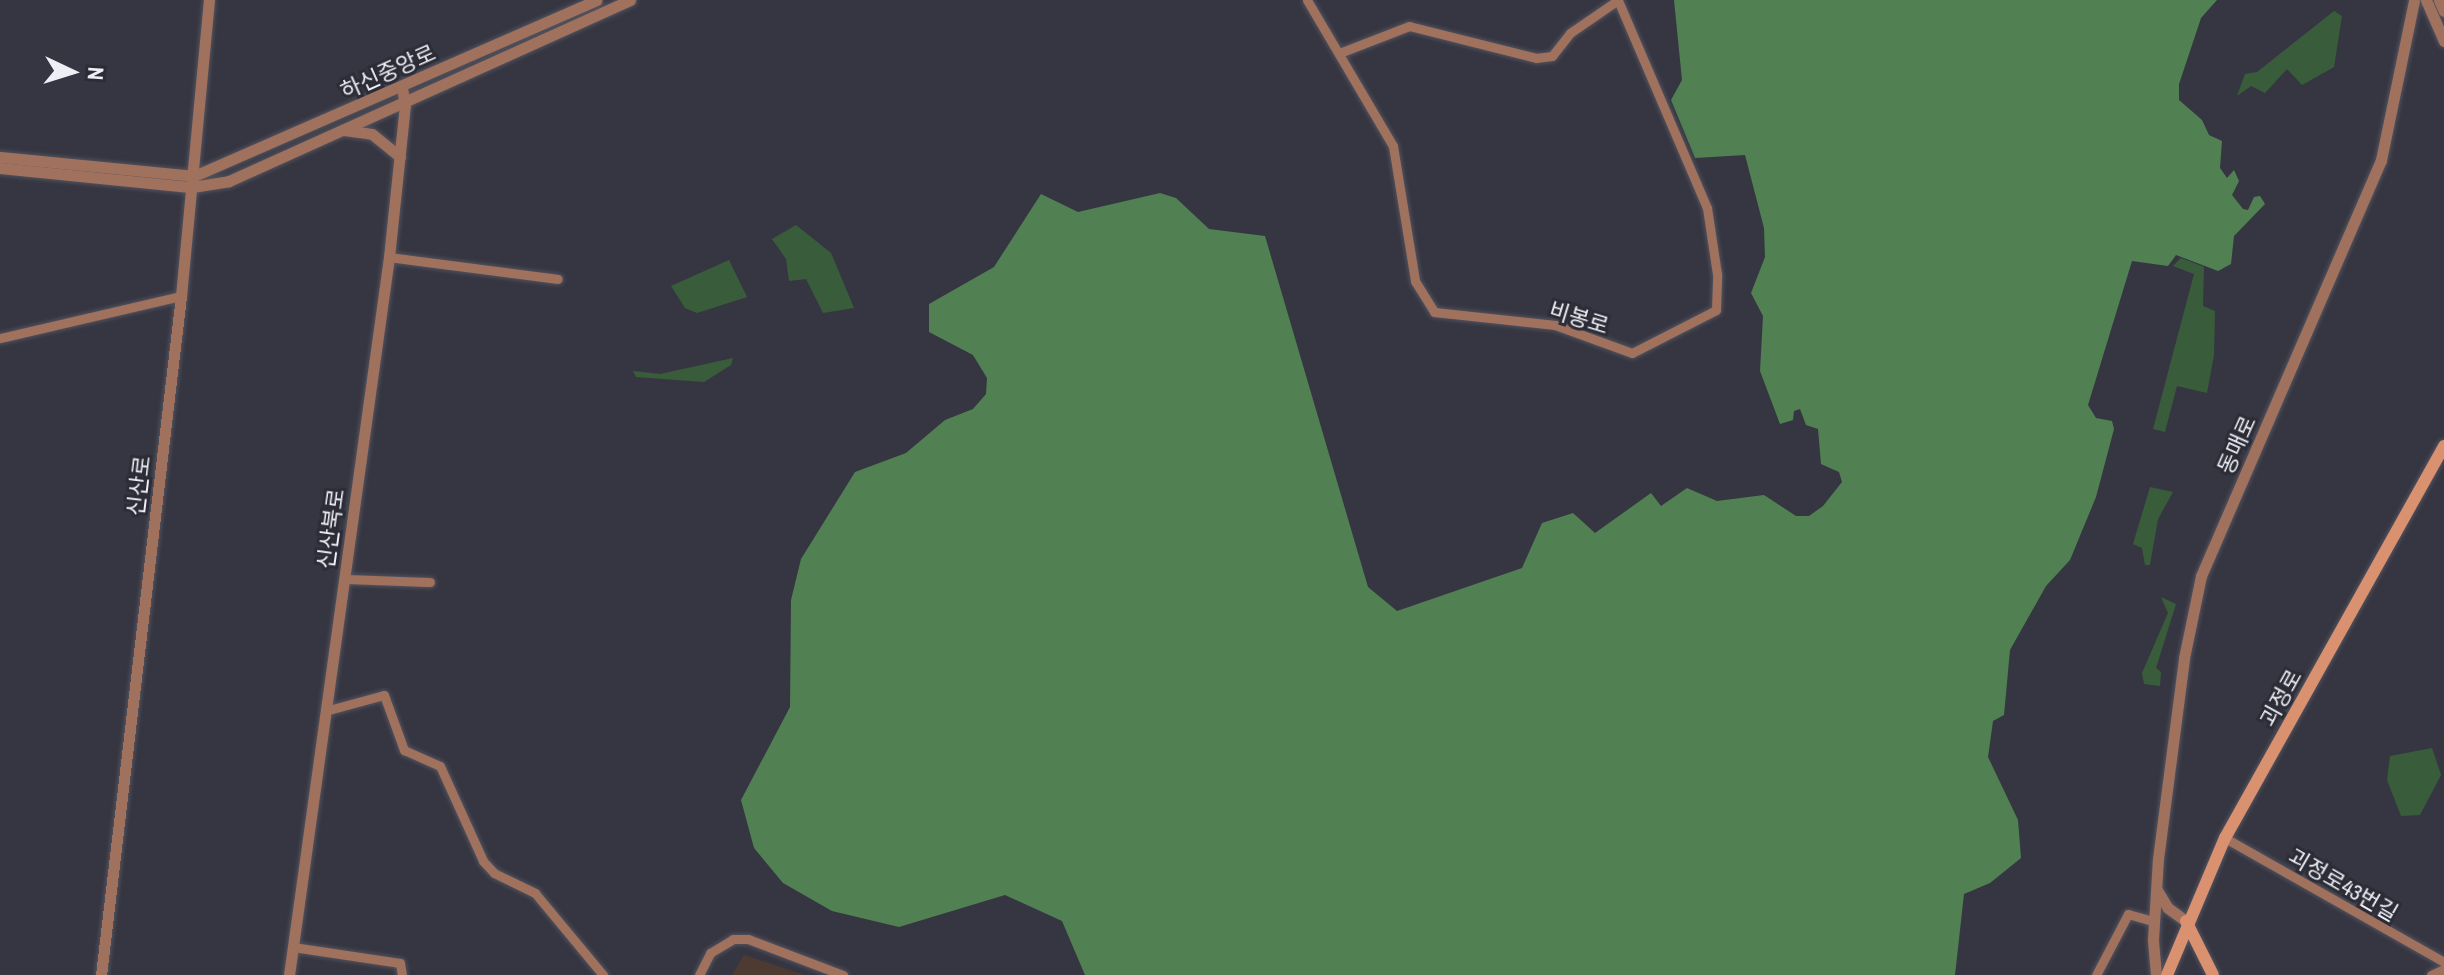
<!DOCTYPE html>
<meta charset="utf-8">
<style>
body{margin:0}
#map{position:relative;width:2444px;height:975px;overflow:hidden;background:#363642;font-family:"Archivo Narrow","Noto Sans KR",sans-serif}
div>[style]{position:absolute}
.education>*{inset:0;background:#4d3b32}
.green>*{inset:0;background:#395d3b}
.forest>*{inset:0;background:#518053}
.roads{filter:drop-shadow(0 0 2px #53535f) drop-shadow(0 0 2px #53535f)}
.minor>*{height:9px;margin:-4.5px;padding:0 4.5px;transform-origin:4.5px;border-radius:4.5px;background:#a0725d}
.tertiary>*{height:11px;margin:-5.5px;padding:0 5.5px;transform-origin:5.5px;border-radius:5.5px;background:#a0725d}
.secondary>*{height:12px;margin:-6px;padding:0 6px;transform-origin:6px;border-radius:6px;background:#da9170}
span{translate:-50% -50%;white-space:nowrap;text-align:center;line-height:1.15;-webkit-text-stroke:6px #2c2c37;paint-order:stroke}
.street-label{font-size:22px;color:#eeeef6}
.north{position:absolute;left:32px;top:32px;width:80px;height:80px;-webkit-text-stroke:6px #2c2c37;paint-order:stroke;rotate:94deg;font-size:22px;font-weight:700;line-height:32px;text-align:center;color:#eeeef6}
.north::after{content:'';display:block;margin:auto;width:28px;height:36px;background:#eeeef6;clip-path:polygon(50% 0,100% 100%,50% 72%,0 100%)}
</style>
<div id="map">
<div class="education">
<i style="clip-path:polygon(744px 955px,804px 975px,732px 975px)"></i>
</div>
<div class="green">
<i style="clip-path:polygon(2334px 11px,2342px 16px,2334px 67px,2302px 85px,2287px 69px,2265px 93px,2251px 86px,2237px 96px,2245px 74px,2257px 72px)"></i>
<i style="clip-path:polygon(796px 225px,831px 253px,854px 308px,823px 313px,806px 279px,789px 281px,786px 259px,772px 239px)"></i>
<i style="clip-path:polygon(2181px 258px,2204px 267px,2203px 306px,2215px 311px,2214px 355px,2207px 393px,2177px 386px,2165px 432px,2153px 429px,2194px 274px,2173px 266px)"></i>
<i style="clip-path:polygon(729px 260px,747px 297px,697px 313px,685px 308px,671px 286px)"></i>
<i style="clip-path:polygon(733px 358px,731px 365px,704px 382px,636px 377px,633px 371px,660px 374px)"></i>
<i style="clip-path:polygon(2150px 487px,2173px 492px,2158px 519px,2150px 565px,2145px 565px,2142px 548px,2133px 544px)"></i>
<i style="clip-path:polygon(2161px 597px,2176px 604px,2156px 668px,2161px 672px,2160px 686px,2144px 684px,2142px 673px,2168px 613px)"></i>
<i style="clip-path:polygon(2432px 748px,2441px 775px,2420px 815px,2401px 816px,2387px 780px,2390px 756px)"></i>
</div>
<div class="forest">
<i style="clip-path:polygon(1674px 0,2217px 0,2201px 18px,2179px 84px,2179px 100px,2202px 120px,2209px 135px,2222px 141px,2220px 168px,2227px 178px,2234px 170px,2239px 181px,2232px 195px,2243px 209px,2248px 210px,2254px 197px,2260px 196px,2265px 204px,2234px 236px,2231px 264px,2218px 271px,2176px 255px,2168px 266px,2132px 261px,2088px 405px,2096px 418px,2112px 421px,2114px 429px,2096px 497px,2070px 560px,2046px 586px,2010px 650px,2004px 715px,1993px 721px,1988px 757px,2018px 820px,2021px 858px,1990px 883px,1964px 894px,1955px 975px,1085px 975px,1062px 921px,1005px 895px,899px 927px,832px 911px,783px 883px,754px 848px,741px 800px,790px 707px,791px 600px,801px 559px,855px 472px,906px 453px,945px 420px,973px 409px,986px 394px,987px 378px,973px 355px,929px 332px,929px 304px,994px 267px,1041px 194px,1078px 212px,1160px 193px,1176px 198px,1209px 229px,1265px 236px,1368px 587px,1397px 611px,1522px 568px,1542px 523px,1573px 513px,1595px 533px,1651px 493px,1661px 506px,1687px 488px,1717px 501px,1764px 495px,1796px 516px,1809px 516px,1823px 506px,1842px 482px,1839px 472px,1821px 464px,1818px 429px,1806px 425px,1800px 409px,1794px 411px,1793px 420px,1780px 424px,1760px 371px,1763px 316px,1751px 293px,1765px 257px,1764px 228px,1745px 155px,1695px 158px,1671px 100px,1682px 80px)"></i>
</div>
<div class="roads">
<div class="minor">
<i style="left:1307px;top:0;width:169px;rotate:59.5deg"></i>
<i style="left:1393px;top:146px;width:137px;rotate:80.7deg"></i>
<i style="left:1415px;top:281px;width:36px;rotate:58deg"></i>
<i style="left:1434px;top:312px;width:122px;rotate:6.1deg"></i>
<i style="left:1555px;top:325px;width:82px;rotate:20deg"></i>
<i style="left:1632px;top:353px;width:94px;rotate:-27.1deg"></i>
<i style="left:1716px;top:310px;width:36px;rotate:-88deg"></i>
<i style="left:1717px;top:274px;width:67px;rotate:-98.6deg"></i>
<i style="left:1707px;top:208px;width:226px;rotate:-113.2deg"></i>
<i style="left:1342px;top:52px;width:72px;rotate:-21.2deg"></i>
<i style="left:1409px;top:26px;width:131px;rotate:14.1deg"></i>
<i style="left:1536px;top:58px;width:16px;rotate:-7deg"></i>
<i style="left:1552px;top:56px;width:29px;rotate:-52deg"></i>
<i style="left:1570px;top:33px;width:58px;rotate:-34.5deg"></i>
<i style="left:389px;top:257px;width:170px;rotate:7.4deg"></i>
<i style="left:0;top:338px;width:186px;rotate:-13.1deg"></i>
<i style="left:344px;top:579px;width:86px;rotate:2deg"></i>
<i style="left:325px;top:711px;width:61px;rotate:-15.2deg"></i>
<i style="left:384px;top:695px;width:59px;rotate:70deg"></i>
<i style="left:404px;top:750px;width:39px;rotate:24deg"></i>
<i style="left:440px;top:766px;width:104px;rotate:65.6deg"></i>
<i style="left:483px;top:861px;width:16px;rotate:47deg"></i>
<i style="left:494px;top:873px;width:46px;rotate:26deg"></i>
<i style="left:535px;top:893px;width:107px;rotate:50.3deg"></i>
<i style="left:2225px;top:838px;width:252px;rotate:29.5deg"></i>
<i style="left:293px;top:947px;width:108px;rotate:8.5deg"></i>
<i style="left:400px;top:963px;width:12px;rotate:81deg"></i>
<i style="left:699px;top:975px;width:25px;rotate:-63deg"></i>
<i style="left:710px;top:953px;width:27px;rotate:-31deg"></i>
<i style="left:733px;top:939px;width:15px"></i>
<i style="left:748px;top:939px;width:102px;rotate:20.8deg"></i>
<i style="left:2096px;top:975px;width:69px;rotate:-62.3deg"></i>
<i style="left:2128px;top:914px;width:26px;rotate:16deg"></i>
<i style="left:2431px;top:975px;width:14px;rotate:-25deg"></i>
</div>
<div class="tertiary">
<i style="left:2426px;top:0;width:45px;rotate:66.3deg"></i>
<i style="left:2439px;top:0;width:12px;rotate:66deg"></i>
<i style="left:344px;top:130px;width:28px;rotate:8deg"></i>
<i style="left:372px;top:134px;width:36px;rotate:39deg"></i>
<i style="left:0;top:157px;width:195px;rotate:5.6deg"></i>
<i style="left:194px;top:176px;width:439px;rotate:-23.6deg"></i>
<i style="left:0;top:168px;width:193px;rotate:5.7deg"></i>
<i style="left:192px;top:187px;width:37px;rotate:-9deg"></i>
<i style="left:229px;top:181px;width:440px;rotate:-24.3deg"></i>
<i style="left:2157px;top:890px;width:21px;rotate:59deg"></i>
<i style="left:2168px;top:908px;width:22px;rotate:36deg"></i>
<i style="left:101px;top:975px;width:684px;rotate:-83.28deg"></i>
<i style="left:181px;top:296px;width:297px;rotate:-84.6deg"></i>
<i style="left:289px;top:975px;width:725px;rotate:-82.07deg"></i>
<i style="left:389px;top:257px;width:154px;rotate:-84deg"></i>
<i style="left:405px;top:104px;width:15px;rotate:-101deg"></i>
<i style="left:2156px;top:975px;width:35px;rotate:-95deg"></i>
<i style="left:2153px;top:940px;width:81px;rotate:-86.5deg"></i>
<i style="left:2158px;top:859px;width:203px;rotate:-82.6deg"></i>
<i style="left:2184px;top:658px;width:84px;rotate:-78.3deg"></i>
<i style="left:2201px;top:576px;width:453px;rotate:-66.6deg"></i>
<i style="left:2381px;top:160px;width:163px;rotate:-78.3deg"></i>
</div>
<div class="secondary">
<i style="left:2186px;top:921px;width:60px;rotate:63.4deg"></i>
<i style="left:2167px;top:975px;width:149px;rotate:-67.1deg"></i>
<i style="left:2225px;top:838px;width:449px;rotate:-60.8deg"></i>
</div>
</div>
<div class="street-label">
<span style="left:388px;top:72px;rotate:-24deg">하신중앙로</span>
<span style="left:1579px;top:318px;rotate:17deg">비봉로</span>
<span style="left:2237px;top:445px;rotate:-66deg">동매로</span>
<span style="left:139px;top:486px;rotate:-83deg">신산로</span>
<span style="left:331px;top:529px;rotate:-82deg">신산북로</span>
<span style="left:2281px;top:698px;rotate:-61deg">괴정로</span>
<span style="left:2343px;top:885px;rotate:30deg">괴정로43번길</span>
</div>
<div class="north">N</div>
</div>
